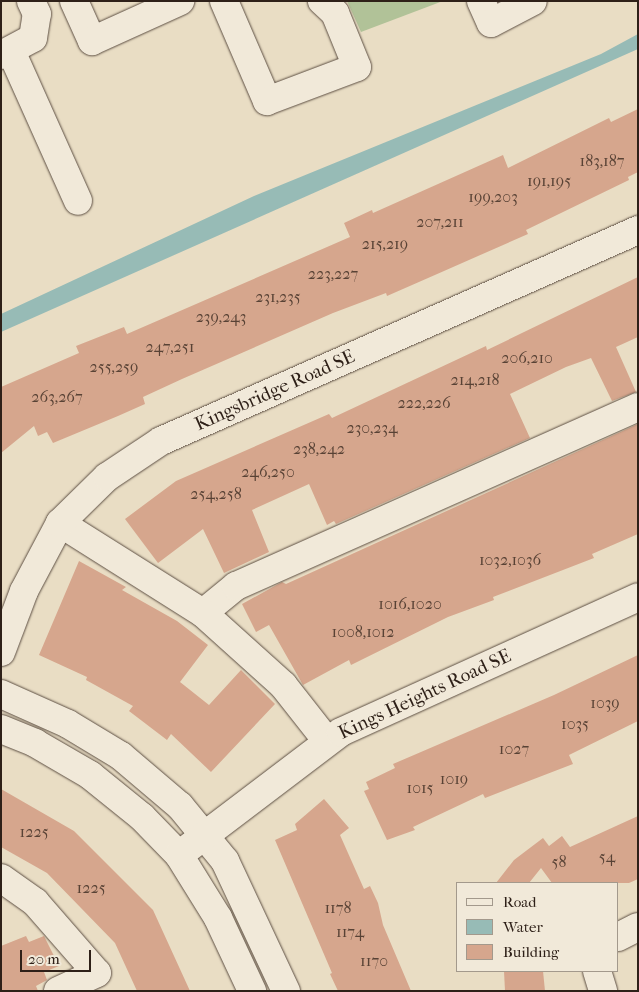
<!DOCTYPE html>
<style>
body{margin:0}
#map{position:relative;width:639px;height:992px;overflow:hidden;background:#e9ddc4;font-family:"IM FELL French Canon",serif}
div>[style]{position:absolute}
.green>*{inset:0;background:#b1c298}
.water>*{inset:0;background:#97bbb6}
.building>*{inset:0;background:#d6a68d}
.roads{filter:drop-shadow(0 0 1px #5d4f43) drop-shadow(0 0 1px #5d4f43)}
.minor>*{height:28px;margin:-14px;padding:0 14px;transform-origin:14px;border-radius:14px;background:#f1e9d9}
span{translate:-50% -50%;white-space:nowrap;text-align:center;line-height:1.15;-webkit-text-stroke:4.5px #f1e9d9;paint-order:stroke}
.number-label{font-size:16px;color:#584235}
.number-label span{-webkit-text-stroke-width:0}
.street-label{font-size:19px;color:#2e2018}
.frame{position:absolute;inset:0;border:2px solid #2e2018;pointer-events:none}
.legend{position:absolute;left:456px;top:882px;width:162px;height:90px;box-sizing:border-box;background:#f1e9d9;border:1px solid #a3998c;margin:0;padding:6px 9px;list-style:none;font-size:15px;color:#2e2018}
.legend li{display:flex;align-items:center;gap:10px;height:25px}
.legend b{width:25px;border:1px solid #a3998c}
.scale{position:absolute;left:20px;top:950px;width:71px;height:22px;box-sizing:border-box;border:2px solid #2e2018;border-top:0;padding-left:6px;font-size:15px;line-height:18px;white-space:nowrap;color:#2e2018;-webkit-text-stroke:4px #f1e9d9;paint-order:stroke}
</style>
<div id="map">
<div class="green">
<i style="clip-path:polygon(347px 1px,443px 1px,361px 32px)"></i>
</div>
<div class="water">
<i style="clip-path:polygon(638px 34px,638px 49px,1px 332px,1px 314px,254px 196px,601px 54px)"></i>
</div>
<div class="building">
<i style="clip-path:polygon(638px 109px,638px 172px,628px 177px,629px 180px,526px 230px,528px 234px,444px 271px,387px 296px,386px 293px,333px 313px,182px 379px,143px 397px,145px 404px,118px 416px,53px 443px,47px 432px,38px 436px,34px 426px,1px 453px,1px 387px,79px 353px,76px 346px,124px 327px,127px 334px,350px 237px,344px 223px,372px 210px,373px 213px,503px 155px,508px 168px,609px 118px,611px 122px)"></i>
<i style="clip-path:polygon(638px 277px,638px 337px,616px 347px,636px 392px,612px 401px,591px 358px,566px 367px,510px 394px,530px 438px,336px 524px,334px 521px,327px 525px,309px 484px,252px 510px,269px 552px,224px 573px,203px 529px,158px 563px,125px 519px,176px 481px,329px 414px,332px 418px,486px 346px,487px 350px)"></i>
<i style="clip-path:polygon(638px 424px,638px 534px,592px 554px,594px 558px,493px 597px,494px 600px,448px 617px,351px 665px,349px 660px,303px 685px,269px 625px,256px 632px,242px 604px,282px 582px,286px 584px)"></i>
<i style="clip-path:polygon(79px 561px,126px 587px,122px 590px,177px 621px,208px 645px,180px 682px,209px 705px,241px 670px,275px 704px,211px 772px,171px 734px,167px 740px,129px 711px,133px 706px,86px 680px,87px 677px,39px 655px)"></i>
<i style="clip-path:polygon(638px 655px,638px 721px,569px 755px,573px 764px,485px 798px,483px 794px,413px 827px,415px 830px,387px 840px,364px 791px,369px 789px,366px 782px,395px 768px,393px 764px,554px 695px)"></i>
<i style="clip-path:polygon(1px 789px,74px 831px,153px 910px,190px 991px,137px 991px,115px 943px,47px 873px,1px 847px)"></i>
<i style="clip-path:polygon(324px 799px,349px 828px,340px 835px,364px 889px,370px 886px,378px 903px,383px 925px,411px 991px,338px 991px,330px 974px,332px 973px,275px 840px,297px 830px,295px 824px)"></i>
<i style="clip-path:polygon(638px 816px,638px 879px,629px 883px,552px 883px,541px 868px,529px 883px,496px 883px,514px 860px,543px 838px,549px 846px,562px 836px,570px 847px)"></i>
<i style="clip-path:polygon(26px 936px,29px 942px,44px 936px,59px 966px,44px 972px,47px 980px,36px 986px,38px 991px,1px 991px,1px 946px)"></i>
<i style="clip-path:polygon(504px 971px,543px 971px,545px 991px,505px 991px)"></i>
</div>
<div class="roads">
<div class="minor">
<i style="left:74px;top:1px;width:44px;rotate:65.8deg"></i>
<i style="left:92px;top:41px;width:97px;rotate:-24.4deg"></i>
<i style="left:224px;top:1px;width:109px;rotate:66.7deg"></i>
<i style="left:267px;top:101px;width:96px;rotate:-20.7deg"></i>
<i style="left:357px;top:67px;width:58px;rotate:-112.2deg"></i>
<i style="left:335px;top:13px;width:18px;rotate:-137deg"></i>
<i style="left:481px;top:1px;width:24px;rotate:66deg"></i>
<i style="left:491px;top:23px;width:47px;rotate:-27.6deg"></i>
<i style="left:11px;top:51px;width:164px;rotate:65.9deg"></i>
<i style="left:1px;top:55px;width:36px;rotate:-28deg"></i>
<i style="left:33px;top:38px;width:24px;rotate:-81deg"></i>
<i style="left:37px;top:14px;width:14px;rotate:-115deg"></i>
<i style="left:60px;top:523px;width:169px;rotate:32.2deg"></i>
<i style="left:203px;top:613px;width:43px;rotate:-39.3deg"></i>
<i style="left:236px;top:586px;width:440px;rotate:-24deg"></i>
<i style="left:203px;top:613px;width:108px;rotate:42deg"></i>
<i style="left:283px;top:685px;width:71px;rotate:51.8deg"></i>
<i style="left:1px;top:652px;width:65px;rotate:-69.3deg"></i>
<i style="left:24px;top:591px;width:77px;rotate:-62.1deg"></i>
<i style="left:60px;top:523px;width:66px;rotate:-44.4deg"></i>
<i style="left:107px;top:477px;width:65px;rotate:-33.7deg"></i>
<i style="left:161px;top:441px;width:522px;rotate:-23.86deg"></i>
<i style="left:1px;top:694px;width:73px;rotate:24.1deg"></i>
<i style="left:68px;top:724px;width:62px;rotate:31.1deg"></i>
<i style="left:121px;top:756px;width:77px;rotate:40.3deg"></i>
<i style="left:180px;top:806px;width:71px;rotate:50.7deg"></i>
<i style="left:225px;top:861px;width:144px;rotate:64.9deg"></i>
<i style="left:1px;top:729px;width:37px;rotate:22deg"></i>
<i style="left:35px;top:743px;width:64px;rotate:30.2deg"></i>
<i style="left:90px;top:775px;width:67px;rotate:38.9deg"></i>
<i style="left:142px;top:817px;width:53px;rotate:45.8deg"></i>
<i style="left:179px;top:855px;width:74px;rotate:58.2deg"></i>
<i style="left:218px;top:918px;width:81px;rotate:65deg"></i>
<i style="left:179px;top:855px;width:203px;rotate:-37.2deg"></i>
<i style="left:341px;top:732px;width:326px;rotate:-24.4deg"></i>
<i style="left:1px;top:878px;width:42px;rotate:35.2deg"></i>
<i style="left:35px;top:902px;width:94px;rotate:48.9deg"></i>
<i style="left:97px;top:973px;width:43px;rotate:155.2deg"></i>
<i style="left:618px;top:937px;width:22px;rotate:-27deg"></i>
<i style="left:597px;top:971px;width:21px;rotate:73deg"></i>
</div>
</div>
<div class="number-label">
<span style="left:602px;top:161px">183,187</span>
<span style="left:549px;top:181px">191,195</span>
<span style="left:493px;top:197px">199,203</span>
<span style="left:440px;top:222px">207,211</span>
<span style="left:385px;top:244px">215,219</span>
<span style="left:333px;top:274px">223,227</span>
<span style="left:278px;top:297px">231,235</span>
<span style="left:221px;top:317px">239,243</span>
<span style="left:170px;top:347px">247,251</span>
<span style="left:527px;top:358px">206,210</span>
<span style="left:114px;top:367px">255,259</span>
<span style="left:475px;top:380px">214,218</span>
<span style="left:57px;top:397px">263,267</span>
<span style="left:424px;top:403px">222,226</span>
<span style="left:372px;top:428px">230,234</span>
<span style="left:319px;top:449px">238,242</span>
<span style="left:268px;top:472px">246,250</span>
<span style="left:216px;top:494px">254,258</span>
<span style="left:510px;top:560px">1032,1036</span>
<span style="left:410px;top:604px">1016,1020</span>
<span style="left:363px;top:632px">1008,1012</span>
<span style="left:605px;top:703px">1039</span>
<span style="left:575px;top:724px">1035</span>
<span style="left:514px;top:749px">1027</span>
<span style="left:454px;top:779px">1019</span>
<span style="left:420px;top:788px">1015</span>
<span style="left:34px;top:832px">1225</span>
<span style="left:607px;top:857px">54</span>
<span style="left:559px;top:862px">58</span>
<span style="left:91px;top:888px">1225</span>
<span style="left:338px;top:908px">1178</span>
<span style="left:350px;top:932px">1174</span>
<span style="left:374px;top:961px">1170</span>
</div>
<div class="street-label">
<span style="left:275px;top:391px;rotate:-24deg">Kingsbridge Road SE</span>
<span style="left:425px;top:695px;rotate:-25deg">Kings Heights Road SE</span>
</div>
<div class="frame"></div>
<ul class="legend">
<li><b style="height:6px;background:#f1e9d9"></b>Road</li>
<li><b style="height:14px;background:#97bbb6"></b>Water</li>
<li><b style="height:14px;background:#d6a68d"></b>Building</li>
</ul>
<div class="scale">20 m</div>
</div>
